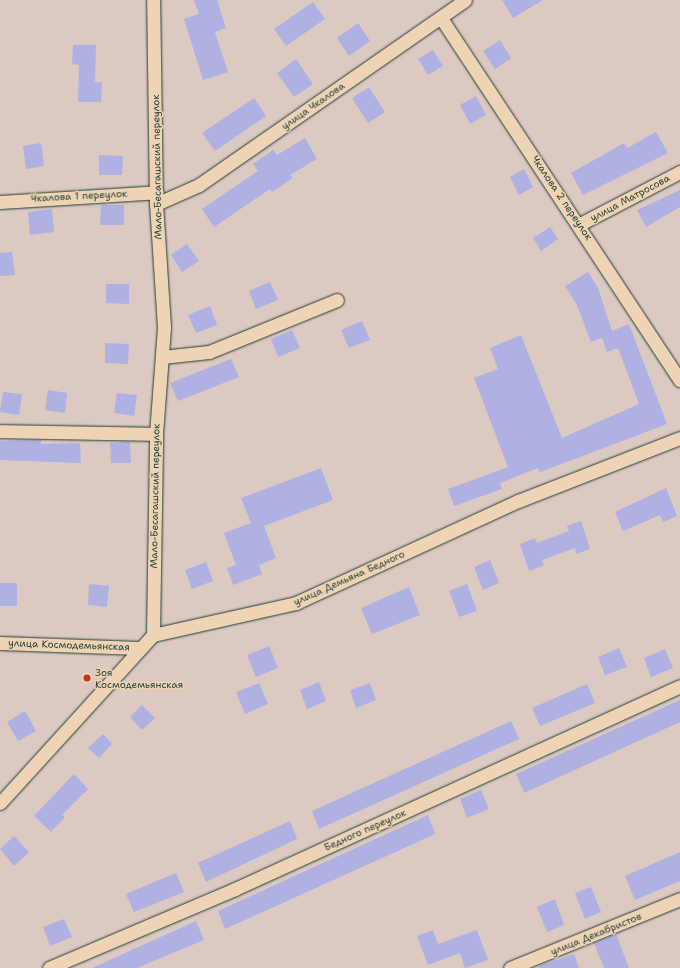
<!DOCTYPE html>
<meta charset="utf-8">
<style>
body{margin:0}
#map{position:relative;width:680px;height:968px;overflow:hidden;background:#dbc9c2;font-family:"Shantell Sans",sans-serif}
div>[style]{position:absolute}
.building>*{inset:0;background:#afb1e2}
.roads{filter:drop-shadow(0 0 1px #1f3d34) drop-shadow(0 0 1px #1f3d34)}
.minor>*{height:13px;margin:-6.5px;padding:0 6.5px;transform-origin:6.5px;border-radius:6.5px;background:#eed3b5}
.dots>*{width:11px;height:11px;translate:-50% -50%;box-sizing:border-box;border:2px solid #eed3b5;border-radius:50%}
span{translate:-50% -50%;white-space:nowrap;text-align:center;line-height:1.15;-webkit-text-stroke:3px #eed3b5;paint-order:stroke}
.street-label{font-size:10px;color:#1f3d34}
.poi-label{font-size:10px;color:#1f3d34}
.left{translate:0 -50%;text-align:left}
</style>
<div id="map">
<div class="building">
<i style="clip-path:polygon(194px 0,217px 0,226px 28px,215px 32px,228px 72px,203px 80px,184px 19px,199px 14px)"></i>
<i style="clip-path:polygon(502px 0,543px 0,513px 18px)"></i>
<i style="clip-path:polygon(313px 2px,325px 19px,286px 46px,274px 29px)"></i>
<i style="clip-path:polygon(358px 23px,370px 41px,349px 56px,337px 38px)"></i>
<i style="clip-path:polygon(500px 40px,511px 58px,495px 69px,483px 51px)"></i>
<i style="clip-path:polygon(73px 45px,96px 45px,95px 82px,102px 82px,101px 102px,78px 102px,79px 65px,72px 64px)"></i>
<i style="clip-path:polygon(433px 50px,443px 66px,428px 75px,418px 59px)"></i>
<i style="clip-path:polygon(296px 59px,313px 84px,294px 97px,277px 73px)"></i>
<i style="clip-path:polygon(369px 87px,385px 112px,368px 123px,352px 98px)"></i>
<i style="clip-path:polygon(476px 96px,486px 115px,470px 124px,460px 105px)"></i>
<i style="clip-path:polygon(254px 98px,266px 116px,215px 151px,202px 133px)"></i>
<i style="clip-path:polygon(656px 132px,668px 153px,583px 195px,571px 173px,624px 143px,627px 148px)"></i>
<i style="clip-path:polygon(305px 138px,317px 159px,290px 175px,293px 178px,272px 192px,270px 189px,214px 227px,202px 209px,258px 171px,253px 164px,273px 150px,277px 155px)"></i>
<i style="clip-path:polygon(41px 143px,44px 166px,26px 169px,23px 146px)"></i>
<i style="clip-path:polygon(99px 155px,123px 156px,122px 175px,99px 175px)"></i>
<i style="clip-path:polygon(524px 169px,533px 187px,519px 195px,510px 177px)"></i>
<i style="clip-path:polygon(680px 190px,680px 207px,646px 227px,637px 210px)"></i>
<i style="clip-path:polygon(101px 205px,124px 205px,124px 225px,100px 225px)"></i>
<i style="clip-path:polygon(52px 209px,54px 232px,30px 235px,28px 212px)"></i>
<i style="clip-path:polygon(550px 227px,558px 239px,541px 251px,533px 238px)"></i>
<i style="clip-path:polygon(187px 244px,199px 261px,182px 272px,171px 255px)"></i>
<i style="clip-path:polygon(12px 252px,15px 275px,0 276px,0 253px)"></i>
<i style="clip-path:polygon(588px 272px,598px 288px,612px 331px,629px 324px,667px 424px,540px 472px,538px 468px,500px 483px,502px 489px,454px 506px,448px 489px,508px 467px,474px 378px,498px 369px,490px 348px,521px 335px,562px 438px,639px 404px,618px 348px,607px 352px,602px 338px,591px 342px,577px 305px,565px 286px)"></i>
<i style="clip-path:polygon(270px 282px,278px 300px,256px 309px,249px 291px)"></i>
<i style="clip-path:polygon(106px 284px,129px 284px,129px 304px,106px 303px)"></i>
<i style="clip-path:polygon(210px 306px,217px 325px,196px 333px,188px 315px)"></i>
<i style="clip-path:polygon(362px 321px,370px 340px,349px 348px,341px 330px)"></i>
<i style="clip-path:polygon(292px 330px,300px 348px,278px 357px,271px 339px)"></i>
<i style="clip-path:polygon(105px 343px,129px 344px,128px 364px,105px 363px)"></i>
<i style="clip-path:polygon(231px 359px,239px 377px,178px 401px,170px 383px)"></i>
<i style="clip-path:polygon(48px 390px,67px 393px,65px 413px,45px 410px)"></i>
<i style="clip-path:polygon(3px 392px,22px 394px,19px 415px,0 412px)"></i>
<i style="clip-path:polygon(117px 393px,137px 395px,134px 416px,114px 413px)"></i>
<i style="clip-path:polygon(41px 440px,41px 444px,80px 443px,81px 463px,0 460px,0 441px)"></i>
<i style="clip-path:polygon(130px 442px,131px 463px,111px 463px,110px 443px)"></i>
<i style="clip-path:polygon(321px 468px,333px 500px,264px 526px,276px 558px,259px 565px,262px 574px,233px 585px,227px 568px,236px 565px,224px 533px,251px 523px,241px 498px)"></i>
<i style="clip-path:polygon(666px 488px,677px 516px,663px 522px,660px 515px,623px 531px,615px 512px)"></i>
<i style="clip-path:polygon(581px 521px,590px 549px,576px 554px,575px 548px,542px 560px,544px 565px,529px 571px,520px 544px,535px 538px,537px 543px,569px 531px,567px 526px)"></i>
<i style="clip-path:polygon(490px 560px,499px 583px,483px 590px,474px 567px)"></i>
<i style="clip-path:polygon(206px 562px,213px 581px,192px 589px,185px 570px)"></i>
<i style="clip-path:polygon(0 583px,17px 583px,17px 606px,0 606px)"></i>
<i style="clip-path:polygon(89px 584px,109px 586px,107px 607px,88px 605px)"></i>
<i style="clip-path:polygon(467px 584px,477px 611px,459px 617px,449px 591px)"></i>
<i style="clip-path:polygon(409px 587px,420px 615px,372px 634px,361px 608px)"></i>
<i style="clip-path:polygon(269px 646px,278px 668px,256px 677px,247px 655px)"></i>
<i style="clip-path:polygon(619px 648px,627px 667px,605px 675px,598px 657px)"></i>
<i style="clip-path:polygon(665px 649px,673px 668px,651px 677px,644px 658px)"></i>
<i style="clip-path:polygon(319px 682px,326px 701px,307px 709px,300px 690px)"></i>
<i style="clip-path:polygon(259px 683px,268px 704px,245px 714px,236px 692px)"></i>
<i style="clip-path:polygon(370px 683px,376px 700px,356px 708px,350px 690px)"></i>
<i style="clip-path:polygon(587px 684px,595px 703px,540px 726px,532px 708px)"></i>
<i style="clip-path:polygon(680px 700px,680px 722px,524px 793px,516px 774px)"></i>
<i style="clip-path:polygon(142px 705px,155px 718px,142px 730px,130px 717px)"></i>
<i style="clip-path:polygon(25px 711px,36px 731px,18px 741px,7px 722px)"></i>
<i style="clip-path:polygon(511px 721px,519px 739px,319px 829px,312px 811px)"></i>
<i style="clip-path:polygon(103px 734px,112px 744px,99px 758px,88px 748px)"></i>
<i style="clip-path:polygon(74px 774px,88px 789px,62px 815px,65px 817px,51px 832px,34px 816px)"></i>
<i style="clip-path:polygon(481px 790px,489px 809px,467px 818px,460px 799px)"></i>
<i style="clip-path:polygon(428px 815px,435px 834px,225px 929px,218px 911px)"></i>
<i style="clip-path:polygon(290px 821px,297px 839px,206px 882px,198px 863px)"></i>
<i style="clip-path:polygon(14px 836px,29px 852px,14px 866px,0 849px)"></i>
<i style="clip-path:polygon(680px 852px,680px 881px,635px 900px,625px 876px)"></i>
<i style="clip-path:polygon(176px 873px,184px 892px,134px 912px,126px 894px)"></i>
<i style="clip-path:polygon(591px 887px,601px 912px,585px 919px,575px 893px)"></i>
<i style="clip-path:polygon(555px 899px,564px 925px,547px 932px,537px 907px)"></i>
<i style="clip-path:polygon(64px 919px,72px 937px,50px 946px,43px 927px)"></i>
<i style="clip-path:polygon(196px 921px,204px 940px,137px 968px,92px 968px)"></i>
<i style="clip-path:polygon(433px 930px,438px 944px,477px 930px,488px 960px,465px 968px,460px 953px,428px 965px,417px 936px)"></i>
<i style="clip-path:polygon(616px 934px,629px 968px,604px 968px,594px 943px)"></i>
<i style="clip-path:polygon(574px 954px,579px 968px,539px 968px,539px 966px)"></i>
</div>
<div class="roads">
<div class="minor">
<i style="left:441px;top:18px;width:434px;rotate:56.6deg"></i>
<i style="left:0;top:202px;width:157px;rotate:-3.6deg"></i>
<i style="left:156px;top:204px;width:47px;rotate:-23.8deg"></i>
<i style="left:199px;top:185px;width:324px;rotate:-34.8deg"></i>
<i style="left:580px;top:224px;width:113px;rotate:-27.5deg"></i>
<i style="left:162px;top:357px;width:47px;rotate:-6.1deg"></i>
<i style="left:209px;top:352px;width:138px;rotate:-22.1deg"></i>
<i style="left:0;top:431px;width:156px;rotate:1.1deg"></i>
<i style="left:153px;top:635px;width:201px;rotate:-89.1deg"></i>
<i style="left:156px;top:434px;width:107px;rotate:-85.7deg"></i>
<i style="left:164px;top:327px;width:123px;rotate:-93.7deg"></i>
<i style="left:156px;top:204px;width:204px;rotate:-90.8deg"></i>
<i style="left:0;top:643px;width:139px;rotate:2.1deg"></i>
<i style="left:0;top:803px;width:227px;rotate:-47.7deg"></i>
<i style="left:153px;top:635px;width:147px;rotate:-12.6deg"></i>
<i style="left:296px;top:603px;width:244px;rotate:-24.7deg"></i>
<i style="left:518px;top:501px;width:174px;rotate:-21.3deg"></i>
<i style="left:49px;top:968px;width:202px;rotate:-23deg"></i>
<i style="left:235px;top:889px;width:489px;rotate:-24.5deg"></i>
<i style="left:510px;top:968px;width:183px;rotate:-22.1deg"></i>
</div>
</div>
<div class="dots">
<i style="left:87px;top:678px;background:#c8321e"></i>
</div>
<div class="street-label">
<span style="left:313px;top:106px;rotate:-35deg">улица Чкалова</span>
<span style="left:157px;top:167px;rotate:-91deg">Мало-Бесагашский переулок</span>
<span style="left:79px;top:196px;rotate:-3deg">Чкалова 1 переулок</span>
<span style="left:562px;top:198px;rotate:56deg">Чкалова 2 переулок</span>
<span style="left:630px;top:198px;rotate:-28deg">улица Матросова</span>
<span style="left:155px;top:496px;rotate:-89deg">Мало-Бесагашский переулок</span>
<span style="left:349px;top:578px;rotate:-24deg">улица Демьяна Бедного</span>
<span style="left:69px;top:645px;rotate:2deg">улица Космодемьянская</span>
<span style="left:365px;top:830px;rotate:-24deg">Бедного переулок</span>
<span style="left:596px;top:934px;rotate:-22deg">улица Декабристов</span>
</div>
<div class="poi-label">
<span class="left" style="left:95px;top:678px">Зоя<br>Космодемьянская</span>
</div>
</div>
